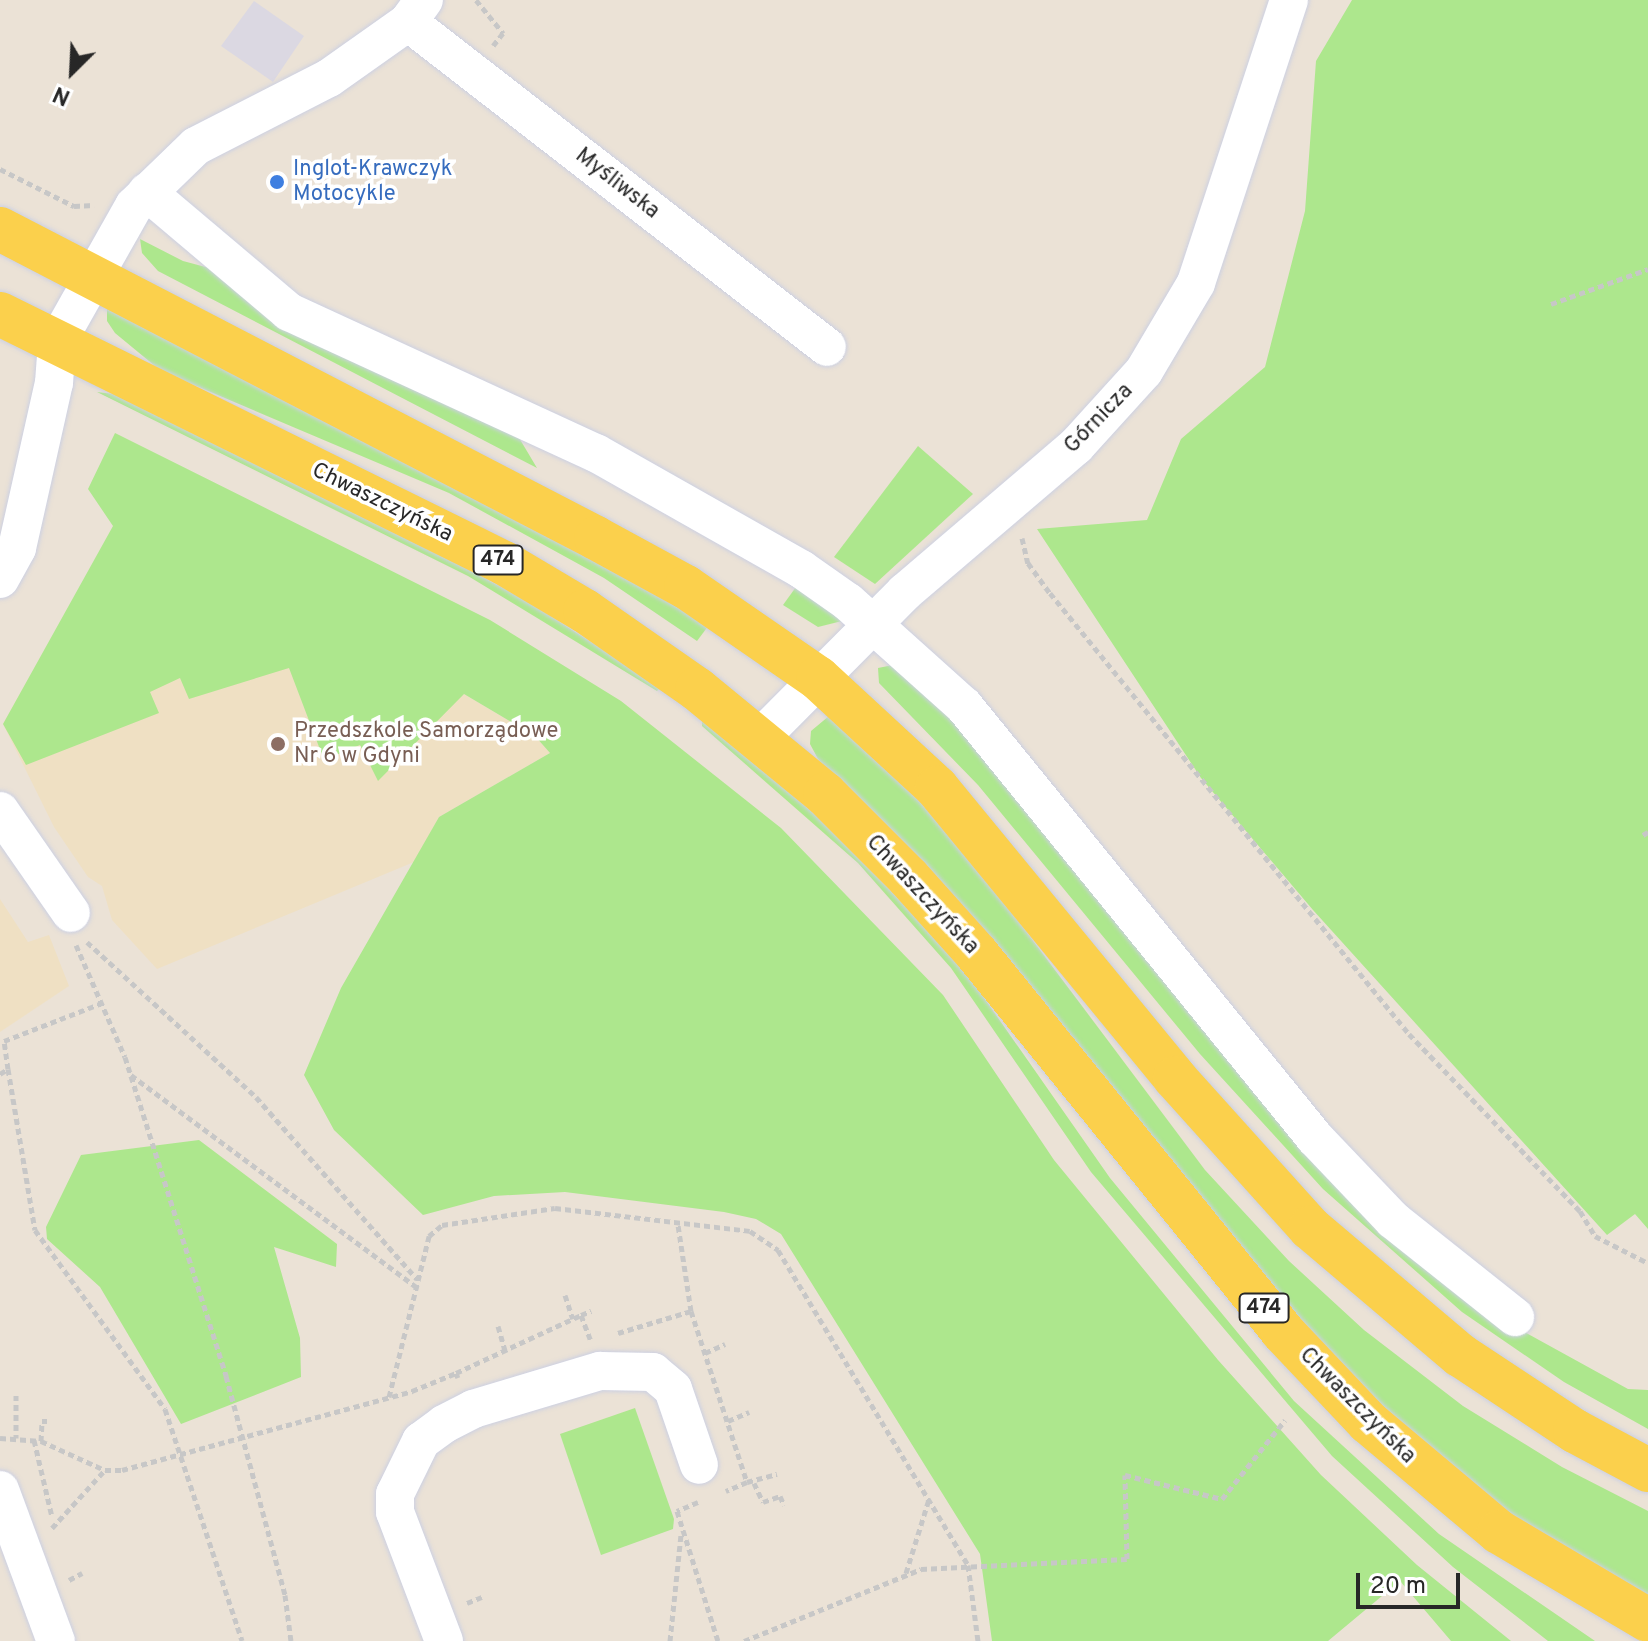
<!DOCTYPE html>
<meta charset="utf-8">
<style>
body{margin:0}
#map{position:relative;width:1648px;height:1641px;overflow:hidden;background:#ebe2d6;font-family:Overpass,sans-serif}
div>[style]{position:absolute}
.industrial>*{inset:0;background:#dbd8e2}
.education>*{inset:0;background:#efe0c3}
.green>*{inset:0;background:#ade78d}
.path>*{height:5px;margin-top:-2.5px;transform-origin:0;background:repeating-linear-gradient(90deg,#c7c7c7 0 6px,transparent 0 10px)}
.roads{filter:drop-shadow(0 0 2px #ccd0e2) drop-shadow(0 0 2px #ccd0e2)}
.minor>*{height:38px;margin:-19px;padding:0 19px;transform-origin:19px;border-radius:19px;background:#fff}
.major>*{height:44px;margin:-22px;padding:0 22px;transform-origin:22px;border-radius:22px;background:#fbd04c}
.dots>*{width:22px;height:22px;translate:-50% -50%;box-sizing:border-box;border:4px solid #fff;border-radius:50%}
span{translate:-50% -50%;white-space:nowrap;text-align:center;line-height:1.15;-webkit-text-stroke:7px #fff;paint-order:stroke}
.shield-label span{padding:2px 6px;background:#fff;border:2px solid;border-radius:6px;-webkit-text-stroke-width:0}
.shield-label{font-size:20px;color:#272727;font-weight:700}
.shop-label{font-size:22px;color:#366cbe}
.left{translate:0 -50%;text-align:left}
.street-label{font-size:22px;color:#272727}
.education-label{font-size:22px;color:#785e54}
.north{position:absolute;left:32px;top:32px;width:80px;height:80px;-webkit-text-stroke:6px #fff;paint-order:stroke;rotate:204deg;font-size:22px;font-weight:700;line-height:32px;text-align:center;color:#272727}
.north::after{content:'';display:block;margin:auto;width:28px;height:36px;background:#272727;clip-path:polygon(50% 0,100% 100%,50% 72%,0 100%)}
.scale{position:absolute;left:1356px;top:1573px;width:104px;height:36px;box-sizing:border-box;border:4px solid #272727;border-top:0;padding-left:10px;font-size:24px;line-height:28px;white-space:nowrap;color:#272727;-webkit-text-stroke:6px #fff;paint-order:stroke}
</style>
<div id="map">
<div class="industrial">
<i style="clip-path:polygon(254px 1px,304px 36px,273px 82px,221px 46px)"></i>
</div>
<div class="education">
<i style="clip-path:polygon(114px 526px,464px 694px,535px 736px,550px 753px,439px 817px,414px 862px,157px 969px,112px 920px,102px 886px,88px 877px,54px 827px,3px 724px)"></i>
<i style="clip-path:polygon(0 899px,28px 942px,49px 935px,69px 986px,0 1032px)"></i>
</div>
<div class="green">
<i style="clip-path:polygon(1352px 0,1648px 0,1648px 1229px,1635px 1214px,1607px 1235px,1313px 910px,1201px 778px,1037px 529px,1147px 520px,1181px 439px,1265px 367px,1305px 211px,1316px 61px)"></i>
<i style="clip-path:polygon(140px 239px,183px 261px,213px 269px,512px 426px,537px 468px,158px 271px,142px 253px)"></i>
<i style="clip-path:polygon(107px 308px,598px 561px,709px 625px,697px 641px,604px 578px,449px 493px,161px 371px,115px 333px,107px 321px)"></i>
<i style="clip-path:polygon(97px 392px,114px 394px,460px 565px,527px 601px,661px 687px,657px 691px,468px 576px)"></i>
<i style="clip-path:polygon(115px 433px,490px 620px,621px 701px,781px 828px,943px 995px,1054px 1160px,1218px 1360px,1321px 1475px,1417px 1565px,1511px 1641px,1451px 1641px,1400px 1581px,1328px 1641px,992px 1641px,980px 1554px,781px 1234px,756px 1219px,724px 1212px,565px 1192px,494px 1196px,423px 1215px,334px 1130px,304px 1075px,341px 988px,439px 817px,550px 753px,535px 736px,464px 694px,378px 781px,360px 745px,324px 760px,289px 668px,189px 699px,180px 678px,150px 692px,159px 713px,26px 765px,3px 724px,113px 526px,88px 489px)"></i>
<i style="clip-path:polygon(918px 446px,973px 494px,875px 584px,834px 557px)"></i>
<i style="clip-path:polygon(796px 587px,842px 621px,818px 627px,783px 605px)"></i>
<i style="clip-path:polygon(893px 665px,945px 708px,1508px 1323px,1628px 1389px,1648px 1390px,1648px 1429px,1564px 1382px,1462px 1312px,1323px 1189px,1200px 1054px,978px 785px,879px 683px,878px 668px)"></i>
<i style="clip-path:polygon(829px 716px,883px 758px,977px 866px,1205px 1170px,1289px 1261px,1364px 1330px,1463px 1406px,1562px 1467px,1648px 1511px,1648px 1599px,1521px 1524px,1417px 1442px,1321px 1346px,818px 759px,810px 744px,811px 731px)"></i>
<i style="clip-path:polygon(702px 718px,826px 824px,959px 962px,1110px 1178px,1294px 1401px,1439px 1534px,1595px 1641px,1548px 1641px,1453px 1567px,1332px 1456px,1091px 1172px,951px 968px,858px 863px,702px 726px)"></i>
<i style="clip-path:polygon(199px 1140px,337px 1244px,336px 1267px,274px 1247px,300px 1338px,301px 1377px,181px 1424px,100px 1287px,47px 1239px,46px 1227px,81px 1155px)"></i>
<i style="clip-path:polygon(635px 1408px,674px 1519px,673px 1529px,601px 1555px,560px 1434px)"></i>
</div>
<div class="path">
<i style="left:476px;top:0;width:43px;rotate:50.7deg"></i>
<i style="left:503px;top:33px;width:16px;rotate:128deg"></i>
<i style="left:0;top:169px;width:83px;rotate:26.6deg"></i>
<i style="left:74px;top:206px;width:20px;rotate:-3deg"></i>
<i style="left:1551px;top:304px;width:103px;rotate:-19.8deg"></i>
<i style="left:1022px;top:538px;width:26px;rotate:77deg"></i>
<i style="left:1028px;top:563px;width:37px;rotate:54deg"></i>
<i style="left:1050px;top:593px;width:569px;rotate:50.85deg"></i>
<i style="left:1409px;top:1034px;width:246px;rotate:46deg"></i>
<i style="left:1580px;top:1211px;width:29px;rotate:59deg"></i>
<i style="left:1595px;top:1236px;width:59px;rotate:27deg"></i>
<i style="left:1643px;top:835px;width:6px;rotate:-31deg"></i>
<i style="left:87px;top:942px;width:229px;rotate:42.5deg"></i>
<i style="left:256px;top:1097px;width:243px;rotate:48.5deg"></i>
<i style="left:76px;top:945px;width:122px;rotate:66.4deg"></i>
<i style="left:125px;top:1057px;width:335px;rotate:72.4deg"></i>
<i style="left:226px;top:1376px;width:227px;rotate:74.9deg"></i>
<i style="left:285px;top:1595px;width:46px;rotate:82.6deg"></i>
<i style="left:8px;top:1069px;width:163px;rotate:80.5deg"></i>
<i style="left:35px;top:1230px;width:221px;rotate:54deg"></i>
<i style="left:165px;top:1409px;width:244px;rotate:71.6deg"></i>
<i style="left:0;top:1074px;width:9px;rotate:-32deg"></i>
<i style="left:8px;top:1069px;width:28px;rotate:-98deg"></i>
<i style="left:4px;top:1041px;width:105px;rotate:-21.2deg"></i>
<i style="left:131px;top:1075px;width:355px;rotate:36.6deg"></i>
<i style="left:565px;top:1295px;width:25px;rotate:72deg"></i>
<i style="left:691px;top:1311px;width:180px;rotate:71.9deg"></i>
<i style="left:747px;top:1482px;width:23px;rotate:157deg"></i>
<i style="left:581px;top:1315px;width:11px;rotate:-22deg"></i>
<i style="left:498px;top:1326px;width:26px;rotate:74deg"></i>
<i style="left:618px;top:1333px;width:76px;rotate:-16.8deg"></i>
<i style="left:691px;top:1311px;width:87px;rotate:-98.6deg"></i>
<i style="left:705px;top:1353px;width:22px;rotate:-24deg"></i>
<i style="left:456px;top:1373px;width:138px;rotate:-24.9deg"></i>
<i style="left:581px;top:1315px;width:26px;rotate:69deg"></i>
<i style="left:16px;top:1395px;width:43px;rotate:90deg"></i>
<i style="left:389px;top:1397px;width:166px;rotate:-76deg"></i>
<i style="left:429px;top:1236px;width:17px;rotate:-40deg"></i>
<i style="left:442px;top:1225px;width:114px;rotate:-8.6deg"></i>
<i style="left:555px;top:1208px;width:196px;rotate:6.7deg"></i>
<i style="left:750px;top:1231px;width:34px;rotate:34deg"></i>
<i style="left:778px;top:1250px;width:368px;rotate:58.9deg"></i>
<i style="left:968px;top:1565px;width:77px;rotate:82.5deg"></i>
<i style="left:728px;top:1421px;width:23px;rotate:-23deg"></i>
<i style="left:0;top:1438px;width:41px;rotate:4.2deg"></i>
<i style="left:41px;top:1441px;width:70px;rotate:24.4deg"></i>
<i style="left:105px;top:1470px;width:17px"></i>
<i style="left:122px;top:1470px;width:301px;rotate:-15.2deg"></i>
<i style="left:412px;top:1391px;width:48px;rotate:-22.2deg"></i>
<i style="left:456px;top:1373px;width:5px;rotate:68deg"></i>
<i style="left:34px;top:1440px;width:79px;rotate:76.8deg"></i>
<i style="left:41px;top:1441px;width:20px;rotate:-87deg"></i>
<i style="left:42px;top:1421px;width:5px"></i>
<i style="left:747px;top:1482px;width:31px;rotate:-15deg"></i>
<i style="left:754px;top:1483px;width:21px;rotate:65deg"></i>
<i style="left:763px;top:1502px;width:18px;rotate:-19deg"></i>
<i style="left:780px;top:1496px;width:10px;rotate:66deg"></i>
<i style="left:698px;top:1502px;width:23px;rotate:157deg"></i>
<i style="left:677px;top:1511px;width:136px;rotate:72.5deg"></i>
<i style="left:52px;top:1528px;width:79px;rotate:-47.6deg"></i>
<i style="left:906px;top:1573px;width:77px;rotate:-72.7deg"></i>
<i style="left:69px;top:1580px;width:15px;rotate:-28deg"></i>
<i style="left:467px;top:1603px;width:16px;rotate:-22deg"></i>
<i style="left:670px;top:1641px;width:107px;rotate:-84.1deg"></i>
<i style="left:744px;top:1641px;width:191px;rotate:-22.1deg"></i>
<i style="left:921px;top:1569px;width:206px;rotate:-2.8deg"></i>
<i style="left:1127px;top:1559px;width:84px;rotate:-91.4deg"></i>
<i style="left:1125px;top:1475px;width:100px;rotate:13.9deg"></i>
<i style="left:1222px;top:1499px;width:101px;rotate:-51.4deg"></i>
</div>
<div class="roads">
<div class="minor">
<i style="left:408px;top:22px;width:530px;rotate:37.8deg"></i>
<i style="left:147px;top:192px;width:186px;rotate:40.2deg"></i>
<i style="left:289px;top:312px;width:338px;rotate:24.7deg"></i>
<i style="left:596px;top:453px;width:236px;rotate:29.5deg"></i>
<i style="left:801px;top:569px;width:57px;rotate:35.1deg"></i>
<i style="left:848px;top:602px;width:156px;rotate:41.9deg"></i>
<i style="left:964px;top:706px;width:557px;rotate:50.91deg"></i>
<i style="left:1315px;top:1138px;width:113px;rotate:46.4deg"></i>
<i style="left:1393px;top:1220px;width:156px;rotate:38.5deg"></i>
<i style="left:0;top:579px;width:35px;rotate:-61deg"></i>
<i style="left:17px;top:548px;width:169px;rotate:-77.4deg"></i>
<i style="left:54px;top:383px;width:41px;rotate:-85.8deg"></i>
<i style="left:57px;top:342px;width:156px;rotate:-60.5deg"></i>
<i style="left:134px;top:206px;width:86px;rotate:-44.1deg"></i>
<i style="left:196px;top:146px;width:149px;rotate:-27.1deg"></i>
<i style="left:329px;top:78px;width:97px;rotate:-35.3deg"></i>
<i style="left:408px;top:22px;width:27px;rotate:-54deg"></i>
<i style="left:760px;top:738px;width:206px;rotate:-45.2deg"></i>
<i style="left:905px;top:592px;width:225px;rotate:-40.5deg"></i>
<i style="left:1076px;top:446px;width:101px;rotate:-47.8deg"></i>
<i style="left:1144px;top:371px;width:102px;rotate:-59.4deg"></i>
<i style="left:1196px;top:283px;width:298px;rotate:-71.8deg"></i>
<i style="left:0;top:811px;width:124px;rotate:55.2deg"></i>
<i style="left:0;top:1490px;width:161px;rotate:69.7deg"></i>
<i style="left:444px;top:1641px;width:138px;rotate:-110.8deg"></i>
<i style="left:395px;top:1512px;width:18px;rotate:-90deg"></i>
<i style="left:395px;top:1494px;width:59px;rotate:-63.9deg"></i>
<i style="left:421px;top:1441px;width:29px;rotate:-36deg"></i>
<i style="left:444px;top:1424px;width:33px;rotate:-27deg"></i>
<i style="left:473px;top:1409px;width:133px;rotate:-16.7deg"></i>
<i style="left:600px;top:1371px;width:53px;rotate:1.1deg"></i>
<i style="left:653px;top:1372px;width:26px;rotate:40deg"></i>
<i style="left:673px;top:1389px;width:80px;rotate:71.1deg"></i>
</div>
<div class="major">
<i style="left:0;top:229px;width:671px;rotate:27.4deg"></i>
<i style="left:596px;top:538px;width:102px;rotate:28.6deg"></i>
<i style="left:686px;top:587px;width:160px;rotate:34.6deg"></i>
<i style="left:818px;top:678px;width:162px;rotate:42.7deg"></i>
<i style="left:937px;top:788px;width:375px;rotate:50.6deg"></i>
<i style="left:1175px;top:1078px;width:202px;rotate:48deg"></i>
<i style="left:1310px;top:1228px;width:197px;rotate:40.3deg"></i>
<i style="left:1460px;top:1355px;width:138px;rotate:33.5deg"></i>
<i style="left:1575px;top:1431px;width:83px;rotate:28.1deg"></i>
<i style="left:0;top:314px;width:562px;rotate:26.29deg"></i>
<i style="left:504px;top:563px;width:94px;rotate:30.7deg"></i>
<i style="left:585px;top:611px;width:136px;rotate:34.9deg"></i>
<i style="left:697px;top:689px;width:166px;rotate:39.4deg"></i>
<i style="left:825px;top:794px;width:117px;rotate:45deg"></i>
<i style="left:908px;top:877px;width:103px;rotate:48.1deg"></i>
<i style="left:977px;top:954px;width:486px;rotate:51deg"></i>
<i style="left:1283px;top:1332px;width:124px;rotate:46.6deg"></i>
<i style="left:1368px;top:1422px;width:171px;rotate:40deg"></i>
<i style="left:1499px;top:1532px;width:173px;rotate:30.6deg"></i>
</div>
</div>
<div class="dots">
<i style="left:277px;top:182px;background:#3f7fe0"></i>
<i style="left:278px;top:744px;background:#8d6e63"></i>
</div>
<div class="shield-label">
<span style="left:498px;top:560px">474</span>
<span style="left:1264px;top:1308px">474</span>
</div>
<div class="shop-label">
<span class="left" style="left:293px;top:182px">Inglot-Krawczyk<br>Motocykle</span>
</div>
<div class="street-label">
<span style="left:617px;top:184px;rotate:38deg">Myśliwska</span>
<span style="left:1099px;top:419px;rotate:-46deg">Górnicza</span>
<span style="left:382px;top:503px;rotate:26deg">Chwaszczyńska</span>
<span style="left:922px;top:895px;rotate:47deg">Chwaszczyńska</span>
<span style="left:1357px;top:1406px;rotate:45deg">Chwaszczyńska</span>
</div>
<div class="education-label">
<span class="left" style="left:294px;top:744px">Przedszkole Samorządowe<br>Nr 6 w Gdyni</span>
</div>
<div class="north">N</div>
<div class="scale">20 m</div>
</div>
